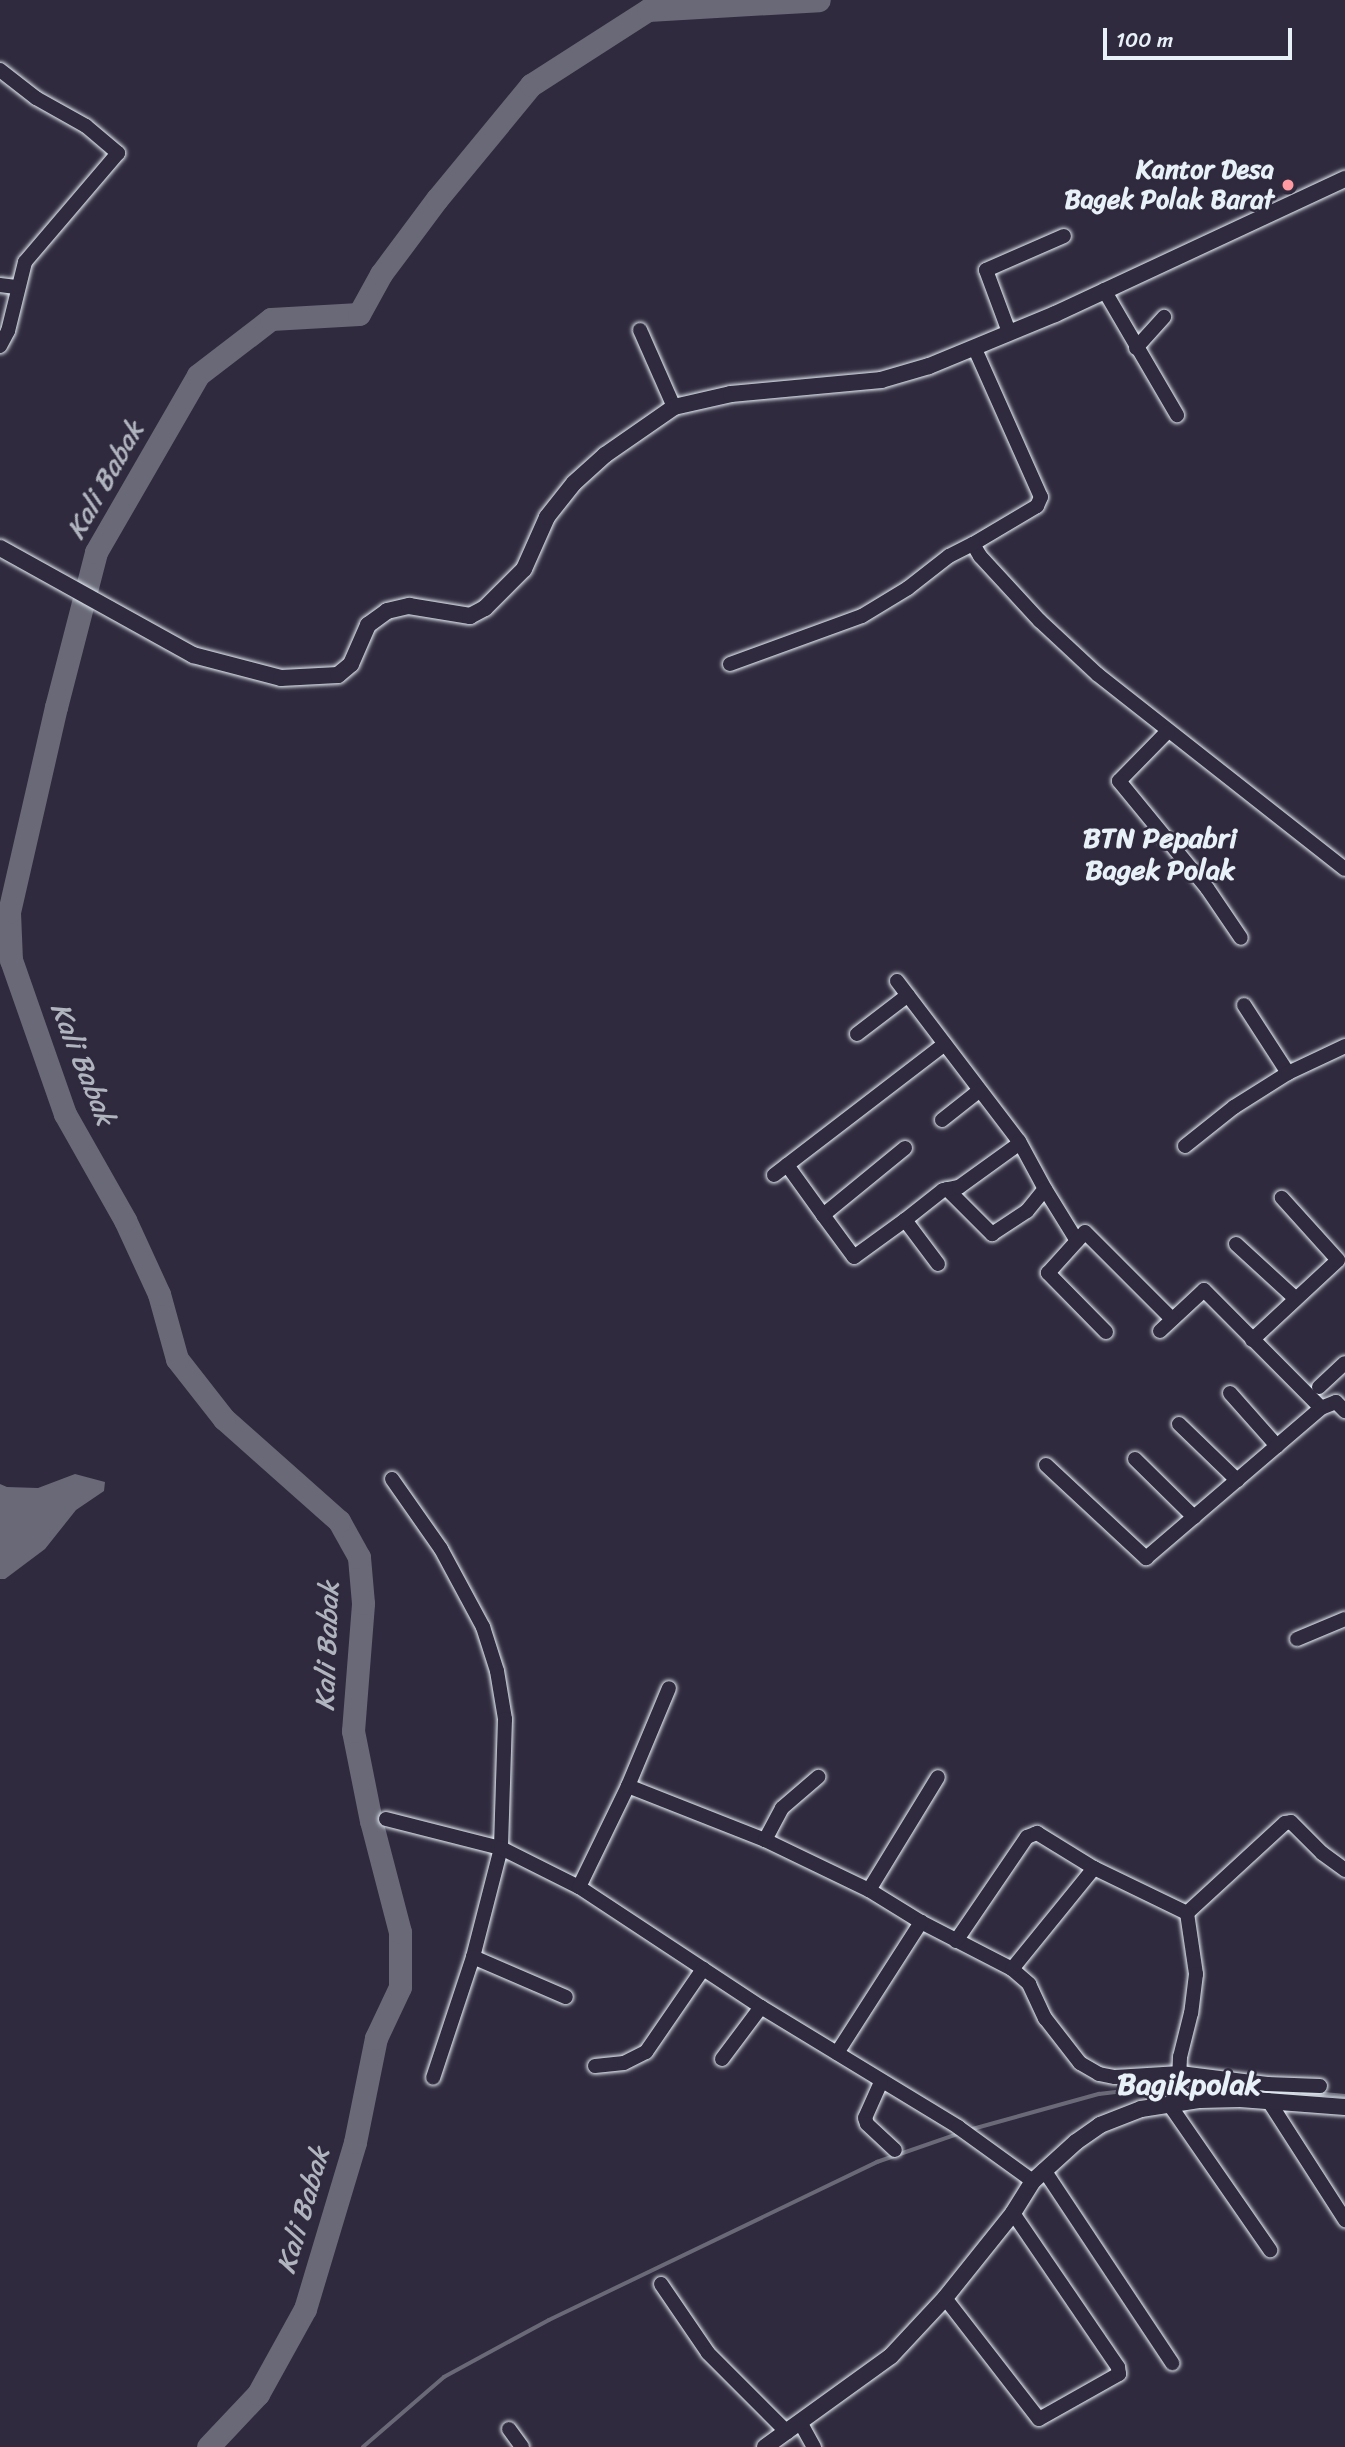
<!DOCTYPE html>
<style>
body{margin:0}
#map{position:relative;width:1345px;height:2447px;overflow:hidden;background:#2f2a3d;font-family:Sriracha,sans-serif}
div>[style]{position:absolute}
.water>*{inset:0;background:#696978}
.stream>*{height:3.5px;margin:-1.75px;padding:0 1.75px;transform-origin:1.75px;border-radius:1.75px;background:#696978}
.river>*{height:23px;margin:-11.5px;padding:0 11.5px;transform-origin:11.5px;border-radius:11.5px;background:#696978}
.roads{filter:drop-shadow(0 0 2px #e8f1f8) drop-shadow(0 0 2px #e8f1f8)}
.minor>*{height:14px;margin:-7px;padding:0 7px;transform-origin:7px;border-radius:7px;background:#2f2a3d}
.tertiary>*{height:16px;margin:-8px;padding:0 8px;transform-origin:8px;border-radius:8px;background:#2f2a3d}
.dots>*{width:19px;height:19px;translate:-50% -50%;box-sizing:border-box;border:4px solid #2f2a3d;border-radius:50%}
span{translate:-50% -50%;white-space:nowrap;text-align:center;line-height:1.15;-webkit-text-stroke:5px #2f2a3d;paint-order:stroke}
.poi-label{font-size:26px;color:#e8f1f8;font-weight:700}
.right{translate:-100% -50%;text-align:right}
.water-label{font-size:28px;color:#afb4be;font-style:italic}
.neighbourhood-label{font-size:28px;color:#e8f1f8;font-weight:700}
.quarter-label{font-size:30px;color:#e8f1f8;font-weight:700}
.scale{position:absolute;left:1103px;top:28px;width:189px;height:32px;box-sizing:border-box;border:4px solid #e8f1f8;border-top:0;padding-left:9px;font-size:21px;line-height:24px;white-space:nowrap;color:#e8f1f8;-webkit-text-stroke:5px #2f2a3d;paint-order:stroke}
</style>
<div id="map">
<div class="water">
<i style="clip-path:polygon(75px 1474px,105px 1482px,104px 1491px,76px 1510px,45px 1549px,5px 1579px,0 1579px,0 1484px,7px 1487px,38px 1488px)"></i>
</div>
<div class="stream">
<i style="left:1184px;top:2085px;width:48px;rotate:1.2deg"></i>
<i style="left:1303px;top:2092px;width:42px;rotate:5.4deg"></i>
<i style="left:969px;top:2130px;width:135px;rotate:-15.5deg"></i>
<i style="left:1099px;top:2094px;width:78px;rotate:-6.7deg"></i>
<i style="left:363px;top:2447px;width:107px;rotate:-40.8deg"></i>
<i style="left:444px;top:2377px;width:119px;rotate:-28.5deg"></i>
<i style="left:549px;top:2320px;width:364px;rotate:-25.7deg"></i>
<i style="left:877px;top:2162px;width:86px;rotate:-19.1deg"></i>
</div>
<div class="river">
<i style="left:208px;top:2447px;width:73px;rotate:-46.7deg"></i>
<i style="left:258px;top:2394px;width:97px;rotate:-61.1deg"></i>
<i style="left:305px;top:2309px;width:174px;rotate:-73.3deg"></i>
<i style="left:355px;top:2142px;width:106px;rotate:-78.6deg"></i>
<i style="left:376px;top:2038px;width:56px;rotate:-64.8deg"></i>
<i style="left:400px;top:1987px;width:55px;rotate:-90deg"></i>
<i style="left:400px;top:1932px;width:115px;rotate:-104.6deg"></i>
<i style="left:371px;top:1821px;width:92px;rotate:-101.3deg"></i>
<i style="left:353px;top:1731px;width:128px;rotate:-85.5deg"></i>
<i style="left:363px;top:1603px;width:46px;rotate:-95deg"></i>
<i style="left:359px;top:1557px;width:41px;rotate:-119.1deg"></i>
<i style="left:339px;top:1521px;width:154px;rotate:-138.4deg"></i>
<i style="left:224px;top:1419px;width:76px;rotate:-128.1deg"></i>
<i style="left:177px;top:1359px;width:67px;rotate:-105.5deg"></i>
<i style="left:159px;top:1294px;width:81px;rotate:-114.7deg"></i>
<i style="left:125px;top:1220px;width:122px;rotate:-119.5deg"></i>
<i style="left:65px;top:1114px;width:163px;rotate:-109.3deg"></i>
<i style="left:11px;top:960px;width:48px;rotate:-92.4deg"></i>
<i style="left:9px;top:912px;width:210px;rotate:-77.1deg"></i>
<i style="left:56px;top:707px;width:160px;rotate:-75.5deg"></i>
<i style="left:96px;top:552px;width:204px;rotate:-60deg"></i>
<i style="left:198px;top:375px;width:92px;rotate:-37.5deg"></i>
<i style="left:271px;top:319px;width:88px;rotate:-3.3deg"></i>
<i style="left:359px;top:314px;width:46px;rotate:-61.2deg"></i>
<i style="left:381px;top:274px;width:94px;rotate:-53.3deg"></i>
<i style="left:437px;top:199px;width:148px;rotate:-50.5deg"></i>
<i style="left:531px;top:85px;width:139px;rotate:-32.7deg"></i>
<i style="left:648px;top:10px;width:171px;rotate:-3.3deg"></i>
</div>
<div class="roads">
<div class="minor">
<i style="left:0;top:70px;width:46px;rotate:37.9deg"></i>
<i style="left:36px;top:98px;width:57px;rotate:29.2deg"></i>
<i style="left:86px;top:126px;width:42px;rotate:40.2deg"></i>
<i style="left:118px;top:153px;width:143px;rotate:130.5deg"></i>
<i style="left:25px;top:262px;width:71px;rotate:103.8deg"></i>
<i style="left:8px;top:331px;width:17px;rotate:118deg"></i>
<i style="left:0;top:285px;width:16px;rotate:7deg"></i>
<i style="left:1104px;top:290px;width:145px;rotate:59.7deg"></i>
<i style="left:640px;top:330px;width:84px;rotate:66.2deg"></i>
<i style="left:1009px;top:332px;width:66px;rotate:-110.4deg"></i>
<i style="left:986px;top:270px;width:85px;rotate:-23.6deg"></i>
<i style="left:1136px;top:348px;width:42px;rotate:-47.9deg"></i>
<i style="left:975px;top:349px;width:162px;rotate:66deg"></i>
<i style="left:1041px;top:497px;width:10px;rotate:114deg"></i>
<i style="left:1037px;top:506px;width:74px;rotate:149.3deg"></i>
<i style="left:973px;top:544px;width:14px;rotate:60deg"></i>
<i style="left:980px;top:556px;width:88px;rotate:47.3deg"></i>
<i style="left:1040px;top:621px;width:78px;rotate:42.9deg"></i>
<i style="left:1097px;top:674px;width:315px;rotate:38.2deg"></i>
<i style="left:730px;top:664px;width:140px;rotate:-20deg"></i>
<i style="left:862px;top:616px;width:54px;rotate:-31.3deg"></i>
<i style="left:908px;top:588px;width:52px;rotate:-38deg"></i>
<i style="left:949px;top:556px;width:27px;rotate:-27deg"></i>
<i style="left:1168px;top:731px;width:70px;rotate:134.4deg"></i>
<i style="left:1119px;top:781px;width:139px;rotate:50.6deg"></i>
<i style="left:1207px;top:888px;width:60px;rotate:55.8deg"></i>
<i style="left:897px;top:981px;width:201px;rotate:52.7deg"></i>
<i style="left:1019px;top:1141px;width:55px;rotate:61.6deg"></i>
<i style="left:1244px;top:1005px;width:81px;rotate:57.1deg"></i>
<i style="left:857px;top:1034px;width:64px;rotate:-37.4deg"></i>
<i style="left:942px;top:1120px;width:48px;rotate:-38.3deg"></i>
<i style="left:1185px;top:1146px;width:63px;rotate:-38.5deg"></i>
<i style="left:1234px;top:1107px;width:64px;rotate:-32.2deg"></i>
<i style="left:1288px;top:1073px;width:63px;rotate:-25.3deg"></i>
<i style="left:905px;top:1148px;width:106px;rotate:140.7deg"></i>
<i style="left:823px;top:1215px;width:52px;rotate:53.6deg"></i>
<i style="left:854px;top:1257px;width:63px;rotate:-36deg"></i>
<i style="left:787px;top:1165px;width:62px;rotate:54.2deg"></i>
<i style="left:774px;top:1175px;width:215px;rotate:-37.5deg"></i>
<i style="left:947px;top:1189px;width:64px;rotate:45deg"></i>
<i style="left:992px;top:1234px;width:42px;rotate:-33.3deg"></i>
<i style="left:1027px;top:1211px;width:28px;rotate:-51deg"></i>
<i style="left:1045px;top:1189px;width:61px;rotate:58.4deg"></i>
<i style="left:1236px;top:1244px;width:81px;rotate:42.5deg"></i>
<i style="left:938px;top:1264px;width:55px;rotate:-126.9deg"></i>
<i style="left:905px;top:1220px;width:48px;rotate:-38.3deg"></i>
<i style="left:943px;top:1190px;width:16px;rotate:-11deg"></i>
<i style="left:959px;top:1187px;width:75px;rotate:-35.8deg"></i>
<i style="left:1160px;top:1331px;width:60px;rotate:-43deg"></i>
<i style="left:1204px;top:1290px;width:166px;rotate:45.2deg"></i>
<i style="left:1106px;top:1332px;width:83px;rotate:-134.5deg"></i>
<i style="left:1048px;top:1273px;width:55px;rotate:-47.9deg"></i>
<i style="left:1085px;top:1232px;width:123px;rotate:45deg"></i>
<i style="left:1252px;top:1340px;width:117px;rotate:-42.9deg"></i>
<i style="left:1338px;top:1260px;width:84px;rotate:-132.1deg"></i>
<i style="left:1319px;top:1387px;width:35px;rotate:-43deg"></i>
<i style="left:1230px;top:1393px;width:71px;rotate:48.4deg"></i>
<i style="left:1179px;top:1424px;width:81px;rotate:44deg"></i>
<i style="left:1135px;top:1459px;width:83px;rotate:44.5deg"></i>
<i style="left:1046px;top:1465px;width:137px;rotate:42.9deg"></i>
<i style="left:1146px;top:1558px;width:230px;rotate:-40.6deg"></i>
<i style="left:1321px;top:1408px;width:16px;rotate:-22deg"></i>
<i style="left:1336px;top:1402px;width:13px;rotate:45deg"></i>
<i style="left:392px;top:1479px;width:85px;rotate:55deg"></i>
<i style="left:441px;top:1549px;width:89px;rotate:61.7deg"></i>
<i style="left:483px;top:1627px;width:46px;rotate:72.3deg"></i>
<i style="left:497px;top:1671px;width:49px;rotate:80.5deg"></i>
<i style="left:505px;top:1719px;width:129px;rotate:91.8deg"></i>
<i style="left:501px;top:1848px;width:113px;rotate:104.4deg"></i>
<i style="left:473px;top:1957px;width:127px;rotate:108.3deg"></i>
<i style="left:1297px;top:1639px;width:52px;rotate:-22.6deg"></i>
<i style="left:628px;top:1786px;width:147px;rotate:21.5deg"></i>
<i style="left:765px;top:1840px;width:115px;rotate:25.7deg"></i>
<i style="left:869px;top:1890px;width:61px;rotate:31.6deg"></i>
<i style="left:921px;top:1922px;width:102px;rotate:27.3deg"></i>
<i style="left:1012px;top:1969px;width:23px;rotate:41deg"></i>
<i style="left:1029px;top:1984px;width:38px;rotate:65deg"></i>
<i style="left:1045px;top:2018px;width:57px;rotate:52.1deg"></i>
<i style="left:1080px;top:2063px;width:22px;rotate:30deg"></i>
<i style="left:1099px;top:2074px;width:16px;rotate:11deg"></i>
<i style="left:1115px;top:2077px;width:65px;rotate:-3.5deg"></i>
<i style="left:1180px;top:2073px;width:88px;rotate:7.2deg"></i>
<i style="left:1267px;top:2084px;width:53px;rotate:2.2deg"></i>
<i style="left:386px;top:1819px;width:119px;rotate:14.2deg"></i>
<i style="left:501px;top:1848px;width:87px;rotate:26.6deg"></i>
<i style="left:579px;top:1887px;width:218px;rotate:33.4deg"></i>
<i style="left:761px;top:2007px;width:231px;rotate:31.3deg"></i>
<i style="left:958px;top:2127px;width:92px;rotate:35.8deg"></i>
<i style="left:765px;top:1840px;width:36px;rotate:-62deg"></i>
<i style="left:782px;top:1808px;width:48px;rotate:-40.7deg"></i>
<i style="left:579px;top:1887px;width:112px;rotate:-64.1deg"></i>
<i style="left:628px;top:1786px;width:106px;rotate:-67.3deg"></i>
<i style="left:869px;top:1890px;width:132px;rotate:-58.6deg"></i>
<i style="left:1187px;top:1913px;width:133px;rotate:-42.6deg"></i>
<i style="left:1285px;top:1823px;width:6px;rotate:-9deg"></i>
<i style="left:1291px;top:1822px;width:44px;rotate:45deg"></i>
<i style="left:1322px;top:1853px;width:29px;rotate:36deg"></i>
<i style="left:956px;top:1941px;width:126px;rotate:-55.7deg"></i>
<i style="left:1027px;top:1837px;width:11px;rotate:-22deg"></i>
<i style="left:1037px;top:1833px;width:67px;rotate:31.6deg"></i>
<i style="left:1094px;top:1868px;width:103px;rotate:25.8deg"></i>
<i style="left:1187px;top:1913px;width:62px;rotate:81.6deg"></i>
<i style="left:1196px;top:1974px;width:39px;rotate:97deg"></i>
<i style="left:1191px;top:2013px;width:45px;rotate:104deg"></i>
<i style="left:1180px;top:2057px;width:45px;rotate:92.5deg"></i>
<i style="left:473px;top:1957px;width:101px;rotate:23.3deg"></i>
<i style="left:1012px;top:1969px;width:130px;rotate:-50.9deg"></i>
<i style="left:837px;top:2053px;width:156px;rotate:-57.3deg"></i>
<i style="left:722px;top:2059px;width:65px;rotate:-53.1deg"></i>
<i style="left:595px;top:2066px;width:29px;rotate:-6deg"></i>
<i style="left:624px;top:2063px;width:25px;rotate:-27deg"></i>
<i style="left:646px;top:2052px;width:101px;rotate:-55.5deg"></i>
<i style="left:881px;top:2082px;width:39px;rotate:114deg"></i>
<i style="left:865px;top:2118px;width:6px;rotate:72deg"></i>
<i style="left:867px;top:2124px;width:38px;rotate:43deg"></i>
<i style="left:1268px;top:2100px;width:143px;rotate:57.3deg"></i>
<i style="left:1169px;top:2104px;width:178px;rotate:55.3deg"></i>
<i style="left:1044px;top:2170px;width:232px;rotate:56.4deg"></i>
<i style="left:661px;top:2284px;width:83px;rotate:55.7deg"></i>
<i style="left:708px;top:2353px;width:112px;rotate:45deg"></i>
<i style="left:945px;top:2298px;width:153px;rotate:52.2deg"></i>
<i style="left:1039px;top:2419px;width:92px;rotate:-29.4deg"></i>
<i style="left:1119px;top:2374px;width:7px;rotate:-98deg"></i>
<i style="left:1118px;top:2367px;width:186px;rotate:-124.3deg"></i>
<i style="left:800px;top:2422px;width:29px;rotate:61deg"></i>
<i style="left:509px;top:2429px;width:22px;rotate:54deg"></i>
</div>
<div class="tertiary">
<i style="left:0;top:548px;width:221px;rotate:29deg"></i>
<i style="left:193px;top:655px;width:91px;rotate:14.6deg"></i>
<i style="left:281px;top:678px;width:57px;rotate:-3deg"></i>
<i style="left:338px;top:675px;width:17px;rotate:-40deg"></i>
<i style="left:351px;top:664px;width:43px;rotate:-66.4deg"></i>
<i style="left:368px;top:625px;width:24px;rotate:-36deg"></i>
<i style="left:387px;top:611px;width:23px;rotate:-13deg"></i>
<i style="left:409px;top:606px;width:62px;rotate:9.3deg"></i>
<i style="left:470px;top:616px;width:17px;rotate:-28deg"></i>
<i style="left:485px;top:608px;width:55px;rotate:-45deg"></i>
<i style="left:524px;top:569px;width:57px;rotate:-66.1deg"></i>
<i style="left:547px;top:517px;width:43px;rotate:-51.5deg"></i>
<i style="left:574px;top:483px;width:42px;rotate:-42.1deg"></i>
<i style="left:605px;top:455px;width:84px;rotate:-34.8deg"></i>
<i style="left:674px;top:407px;width:58px;rotate:-12.8deg"></i>
<i style="left:731px;top:394px;width:151px;rotate:-5.3deg"></i>
<i style="left:881px;top:380px;width:50px;rotate:-16.3deg"></i>
<i style="left:929px;top:366px;width:136px;rotate:-22.4deg"></i>
<i style="left:1055px;top:314px;width:320px;rotate:-25deg"></i>
<i style="left:765px;top:2447px;width:155px;rotate:-35.8deg"></i>
<i style="left:891px;top:2356px;width:79px;rotate:-47deg"></i>
<i style="left:945px;top:2298px;width:109px;rotate:-51.3deg"></i>
<i style="left:1013px;top:2213px;width:38px;rotate:-58deg"></i>
<i style="left:1033px;top:2181px;width:58px;rotate:-42.2deg"></i>
<i style="left:1076px;top:2142px;width:29px;rotate:-35deg"></i>
<i style="left:1100px;top:2125px;width:44px;rotate:-21.3deg"></i>
<i style="left:1141px;top:2109px;width:60px;rotate:-8.7deg"></i>
<i style="left:1200px;top:2100px;width:40px;rotate:-1.4deg"></i>
<i style="left:1240px;top:2099px;width:105px;rotate:4.4deg"></i>
</div>
</div>
<div class="dots">
<i style="left:1288px;top:185px;background:#ff9aa2"></i>
</div>
<div class="poi-label">
<span class="right" style="left:1274px;top:185px">Kantor Desa<br>Bagek Polak Barat</span>
</div>
<div class="water-label">
<span style="left:105px;top:480px;rotate:-61deg">Kali Babak</span>
<span style="left:83px;top:1064px;rotate:68deg">Kali Babak</span>
<span style="left:327px;top:1646px;rotate:-88deg">Kali Babak</span>
<span style="left:303px;top:2210px;rotate:-74deg">Kali Babak</span>
</div>
<div class="neighbourhood-label">
<span style="left:1160px;top:854px">BTN Pepabri<br>Bagek Polak</span>
</div>
<div class="quarter-label">
<span style="left:1189px;top:2084px">Bagikpolak</span>
</div>
<div class="scale">100 m</div>
</div>
